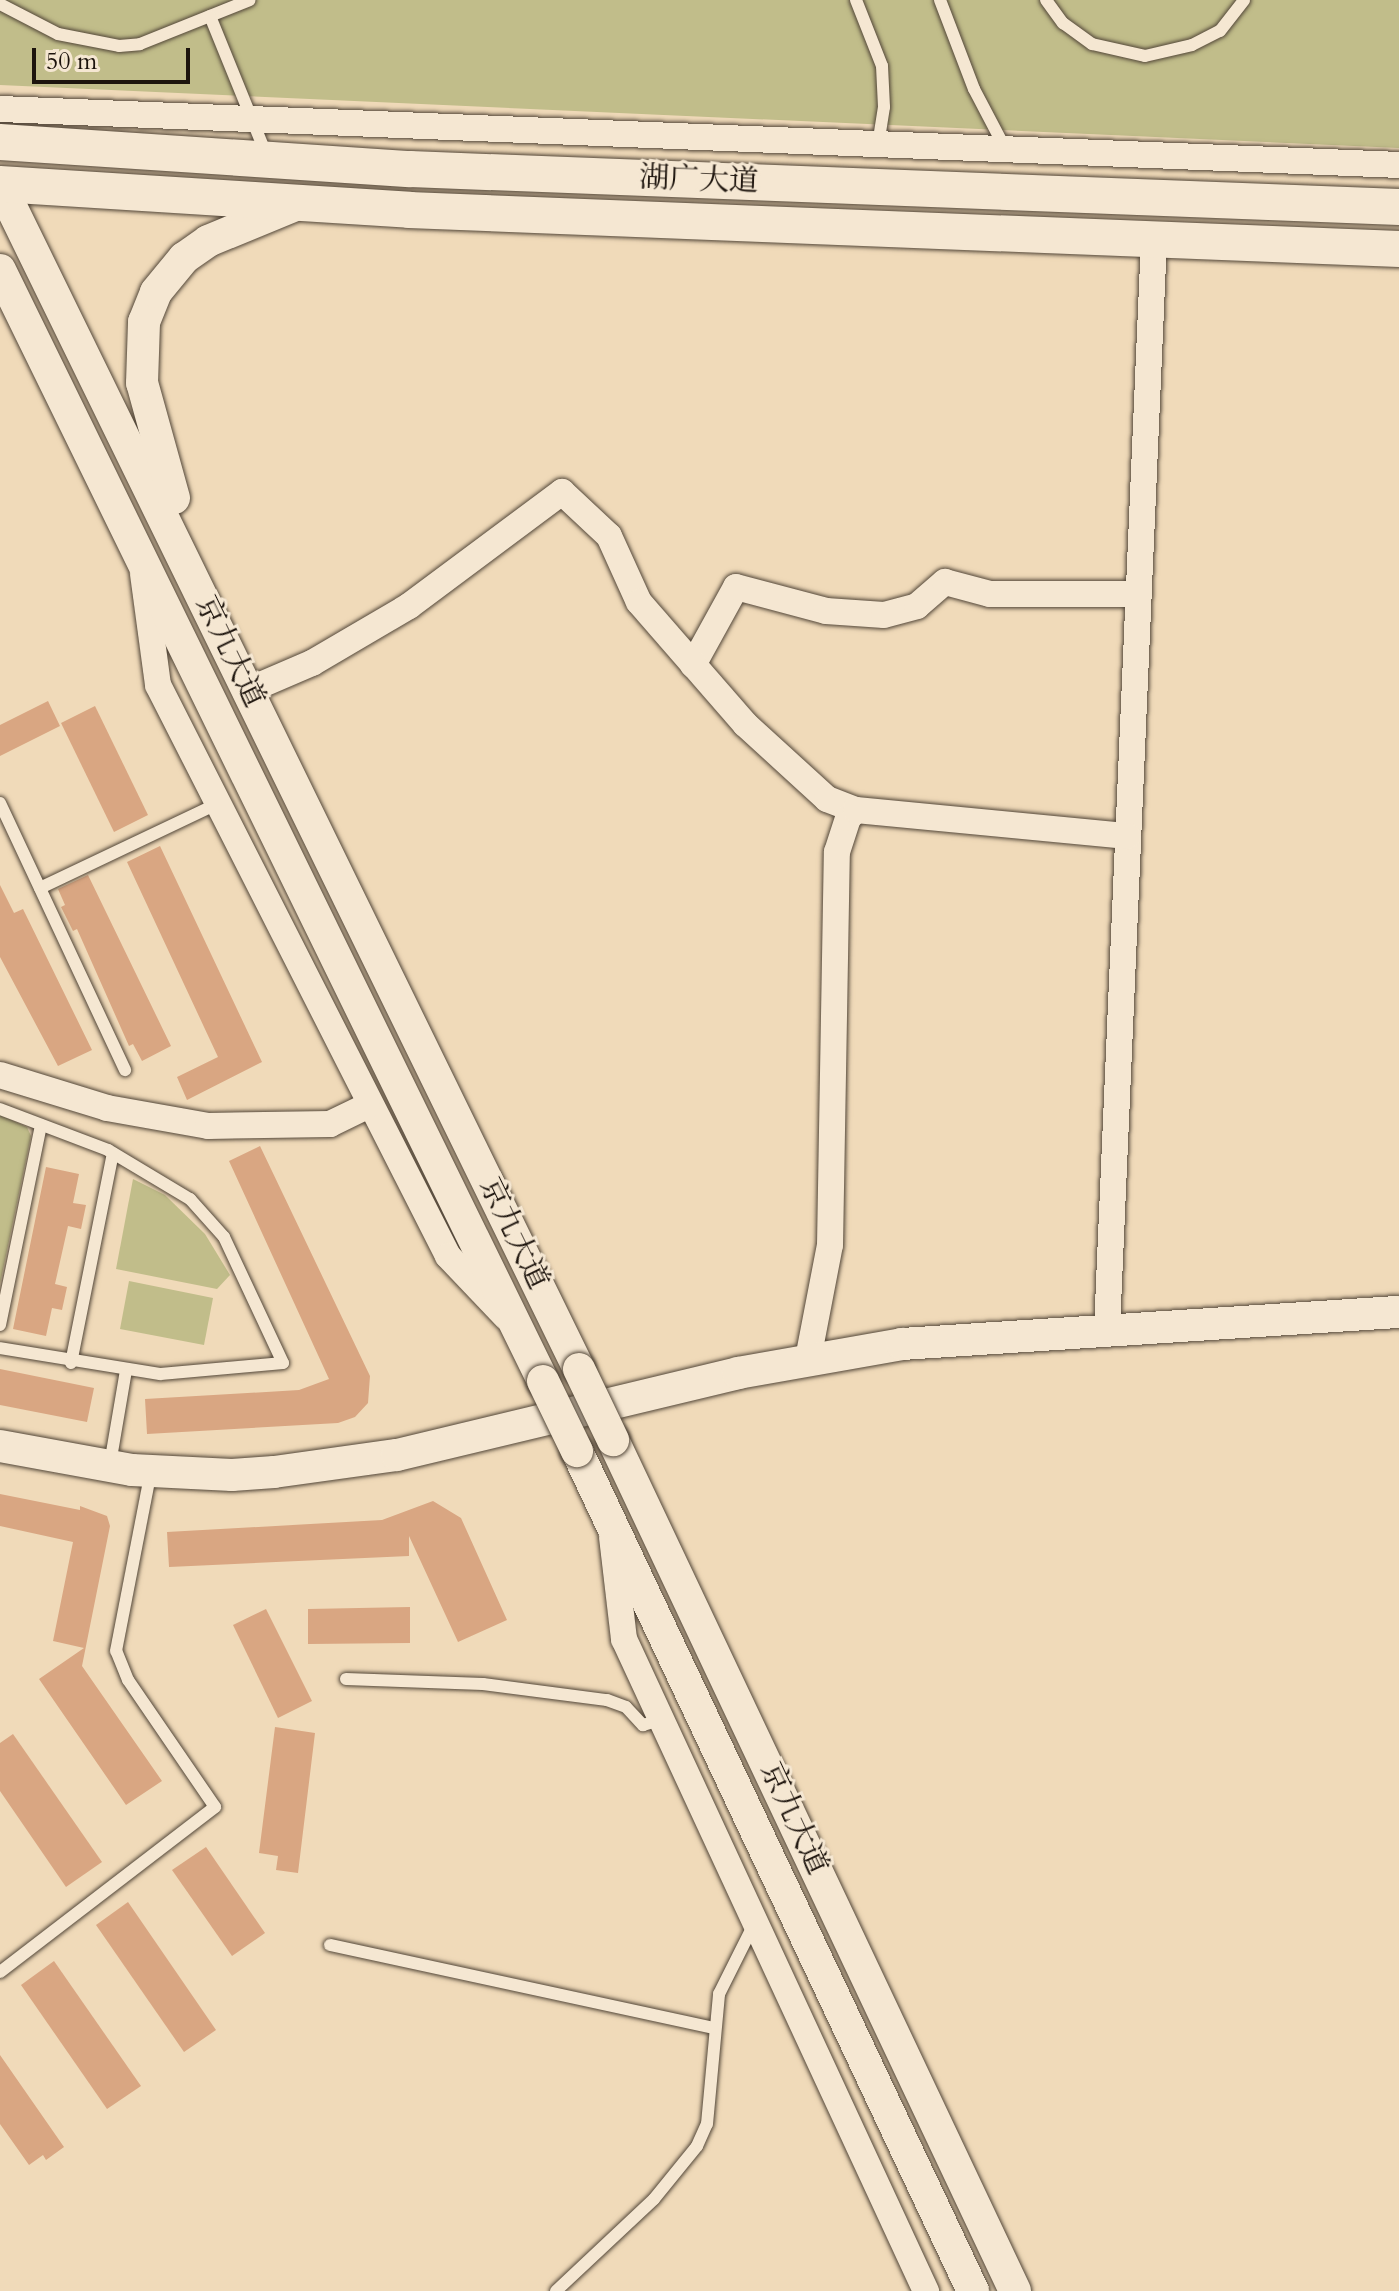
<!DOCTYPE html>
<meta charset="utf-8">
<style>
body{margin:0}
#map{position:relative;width:1399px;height:2291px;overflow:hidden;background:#f0dab9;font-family:Cardo,"Noto Serif SC",serif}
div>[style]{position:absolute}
.green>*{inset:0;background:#c1bd8a}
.building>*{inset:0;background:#d9a682}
.roads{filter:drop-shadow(0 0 2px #524638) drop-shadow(0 0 2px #524638)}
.service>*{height:12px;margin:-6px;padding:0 6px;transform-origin:6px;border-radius:6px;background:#f5e7d2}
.minor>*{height:26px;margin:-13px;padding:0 13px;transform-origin:13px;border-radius:13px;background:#f5e7d2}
.tertiary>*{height:32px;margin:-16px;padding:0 16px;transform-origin:16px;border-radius:16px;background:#f5e7d2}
.secondary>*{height:36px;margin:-18px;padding:0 18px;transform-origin:18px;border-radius:18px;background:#f5e7d2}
.bridges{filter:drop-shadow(0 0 2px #524638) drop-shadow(0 0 2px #524638)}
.tertiary-bridge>*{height:32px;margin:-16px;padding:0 16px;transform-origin:16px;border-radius:16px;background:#f5e7d2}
span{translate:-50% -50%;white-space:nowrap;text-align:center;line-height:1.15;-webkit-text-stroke:6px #f5e7d2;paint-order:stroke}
.street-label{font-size:30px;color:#1d140d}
.scale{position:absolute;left:32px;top:48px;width:158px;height:36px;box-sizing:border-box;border:4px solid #1d140d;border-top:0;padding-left:10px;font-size:24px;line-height:28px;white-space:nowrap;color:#1d140d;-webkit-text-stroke:6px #f5e7d2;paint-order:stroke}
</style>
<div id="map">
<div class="green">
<i style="clip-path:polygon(0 0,1399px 0,1399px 148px,0 85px)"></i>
<i style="clip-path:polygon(0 1115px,27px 1127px,31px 1136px,0 1284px)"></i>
<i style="clip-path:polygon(133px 1179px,165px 1195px,205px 1234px,230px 1275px,217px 1289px,116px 1269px)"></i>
<i style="clip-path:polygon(129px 1281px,213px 1298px,204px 1345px,120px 1329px)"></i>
</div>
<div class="building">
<i style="clip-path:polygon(48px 701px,60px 726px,0 756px,0 725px)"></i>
<i style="clip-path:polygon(95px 706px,148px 815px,114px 832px,61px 723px)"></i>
<i style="clip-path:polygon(160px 846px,262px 1062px,187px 1100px,177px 1077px,218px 1057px,127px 862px)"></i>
<i style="clip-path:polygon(88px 875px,171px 1046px,142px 1061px,133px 1044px,129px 1046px,77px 929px,73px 931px,61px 907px,65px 905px,58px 889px)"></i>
<i style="clip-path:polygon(0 885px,14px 913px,23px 909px,92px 1050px,58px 1066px,0 957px)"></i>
<i style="clip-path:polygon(260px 1146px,370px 1376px,368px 1403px,355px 1417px,338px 1423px,147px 1434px,145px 1399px,299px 1390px,329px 1379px,229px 1161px)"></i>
<i style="clip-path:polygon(46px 1167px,79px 1174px,73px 1203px,86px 1205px,81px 1229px,68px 1226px,55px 1284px,67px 1287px,62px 1310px,52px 1308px,46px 1336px,13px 1329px)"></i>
<i style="clip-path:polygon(0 1369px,94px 1388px,87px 1422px,0 1405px)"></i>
<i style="clip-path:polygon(0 1494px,80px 1510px,80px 1506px,107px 1516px,110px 1526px,82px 1666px,162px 1781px,126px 1805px,39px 1679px,84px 1648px,53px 1641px,73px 1542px,0 1526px)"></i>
<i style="clip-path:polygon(433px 1501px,461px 1518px,507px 1620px,458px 1642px,409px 1536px,409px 1556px,169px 1567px,167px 1532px,382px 1520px)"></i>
<i style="clip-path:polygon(410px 1607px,410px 1643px,308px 1644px,308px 1609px)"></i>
<i style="clip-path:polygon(266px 1609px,312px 1701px,278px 1718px,233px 1625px)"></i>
<i style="clip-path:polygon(275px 1727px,315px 1733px,298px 1873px,276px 1870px,278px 1856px,259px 1853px)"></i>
<i style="clip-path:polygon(13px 1734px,102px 1862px,66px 1887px,0 1791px,0 1743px)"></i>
<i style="clip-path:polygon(206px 1847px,265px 1933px,232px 1956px,172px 1870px)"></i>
<i style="clip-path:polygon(128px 1902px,216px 2030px,184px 2052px,96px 1925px)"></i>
<i style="clip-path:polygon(54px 1961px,141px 2086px,107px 2109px,21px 1985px)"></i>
<i style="clip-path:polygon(0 2055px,64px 2147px,46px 2160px,43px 2155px,29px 2165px,0 2124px)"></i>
</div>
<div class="roads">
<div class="service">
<i style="left:856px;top:0;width:71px;rotate:68.5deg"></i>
<i style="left:882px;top:66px;width:41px;rotate:87.2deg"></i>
<i style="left:884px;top:107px;width:38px;rotate:99deg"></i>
<i style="left:940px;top:0;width:95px;rotate:69.1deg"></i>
<i style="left:974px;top:89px;width:69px;rotate:62.3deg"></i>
<i style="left:1046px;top:0;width:29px;rotate:54deg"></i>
<i style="left:1063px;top:23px;width:36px;rotate:36deg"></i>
<i style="left:1092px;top:44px;width:54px;rotate:12.8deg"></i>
<i style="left:1145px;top:56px;width:48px;rotate:-13.2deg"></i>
<i style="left:1192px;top:45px;width:31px;rotate:-27deg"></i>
<i style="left:1220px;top:31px;width:39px;rotate:-52deg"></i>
<i style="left:0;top:4px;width:65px;rotate:27.3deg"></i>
<i style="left:58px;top:34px;width:62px;rotate:11.1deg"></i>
<i style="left:119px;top:46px;width:21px;rotate:-5deg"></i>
<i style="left:140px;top:44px;width:118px;rotate:-21.8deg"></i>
<i style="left:210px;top:16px;width:149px;rotate:67.9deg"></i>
<i style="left:0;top:803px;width:295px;rotate:64.9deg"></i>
<i style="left:40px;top:888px;width:196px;rotate:-25.4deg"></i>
<i style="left:0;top:1109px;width:116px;rotate:20.8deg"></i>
<i style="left:108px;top:1150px;width:96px;rotate:30.9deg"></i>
<i style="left:190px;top:1199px;width:51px;rotate:48.2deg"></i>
<i style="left:224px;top:1237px;width:139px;rotate:64.9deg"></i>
<i style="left:283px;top:1363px;width:123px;rotate:174.9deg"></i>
<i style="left:160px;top:1374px;width:162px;rotate:-170.8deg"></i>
<i style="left:0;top:1325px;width:204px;rotate:-78.4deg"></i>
<i style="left:71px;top:1363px;width:214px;rotate:-78.7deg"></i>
<i style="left:110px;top:1464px;width:95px;rotate:-80.3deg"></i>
<i style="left:346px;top:1679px;width:137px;rotate:2.1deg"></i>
<i style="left:483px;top:1684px;width:125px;rotate:7.4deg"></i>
<i style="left:607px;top:1700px;width:20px;rotate:20deg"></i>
<i style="left:626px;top:1707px;width:25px;rotate:47deg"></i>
<i style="left:643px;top:1725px;width:19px;rotate:-16deg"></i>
<i style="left:330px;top:1945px;width:392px;rotate:12.2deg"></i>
<i style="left:0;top:1972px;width:271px;rotate:-37.5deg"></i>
<i style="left:215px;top:1807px;width:154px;rotate:-124.4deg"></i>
<i style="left:128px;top:1680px;width:31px;rotate:-112deg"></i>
<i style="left:116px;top:1651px;width:183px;rotate:-79deg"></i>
<i style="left:556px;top:2291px;width:134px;rotate:-43.2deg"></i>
<i style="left:654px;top:2199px;width:68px;rotate:-50.9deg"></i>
<i style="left:697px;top:2146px;width:24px;rotate:-66deg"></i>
<i style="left:707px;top:2124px;width:131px;rotate:-84.7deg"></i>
<i style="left:719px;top:1994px;width:76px;rotate:-63.4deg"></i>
</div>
<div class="minor">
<i style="left:0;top:109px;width:1400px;rotate:2.29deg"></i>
<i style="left:143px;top:574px;width:112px;rotate:82.3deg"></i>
<i style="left:158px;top:685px;width:640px;rotate:63.07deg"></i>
<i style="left:448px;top:1256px;width:84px;rotate:46.4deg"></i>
<i style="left:693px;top:665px;width:89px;rotate:-61.1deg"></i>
<i style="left:736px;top:587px;width:93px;rotate:14.9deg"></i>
<i style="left:826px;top:611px;width:58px;rotate:3.9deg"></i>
<i style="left:884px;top:615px;width:34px;rotate:-15deg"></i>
<i style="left:917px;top:606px;width:37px;rotate:-41deg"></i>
<i style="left:945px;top:582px;width:47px;rotate:14.9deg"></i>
<i style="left:990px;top:594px;width:149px"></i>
<i style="left:249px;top:690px;width:69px;rotate:-23.2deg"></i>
<i style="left:312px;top:663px;width:113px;rotate:-30.4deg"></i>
<i style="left:409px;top:606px;width:191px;rotate:-36.7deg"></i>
<i style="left:562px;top:492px;width:64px;rotate:43.1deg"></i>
<i style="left:609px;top:536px;width:72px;rotate:65.6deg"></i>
<i style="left:639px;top:602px;width:162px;rotate:49deg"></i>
<i style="left:745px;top:724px;width:111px;rotate:42.4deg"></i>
<i style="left:827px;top:799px;width:31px;rotate:21deg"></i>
<i style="left:0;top:1075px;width:112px;rotate:17.1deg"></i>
<i style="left:107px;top:1108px;width:103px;rotate:10.1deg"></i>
<i style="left:208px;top:1126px;width:122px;rotate:-0.9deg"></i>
<i style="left:330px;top:1124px;width:41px;rotate:-25.9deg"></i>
<i style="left:1107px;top:1329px;width:1092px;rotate:-87.53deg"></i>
<i style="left:808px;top:1359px;width:116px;rotate:-79.1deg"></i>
<i style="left:830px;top:1245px;width:393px;rotate:-89deg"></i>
<i style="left:837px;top:852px;width:36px;rotate:-72deg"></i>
<i style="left:848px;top:818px;width:11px;rotate:-45deg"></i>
<i style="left:856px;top:810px;width:273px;rotate:5.5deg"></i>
<i style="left:612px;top:1537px;width:103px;rotate:83.3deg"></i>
<i style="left:624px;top:1639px;width:719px;rotate:65.15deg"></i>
</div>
<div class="tertiary">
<i style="left:0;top:184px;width:1319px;rotate:63.96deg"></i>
<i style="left:0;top:270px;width:1237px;rotate:63.95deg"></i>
<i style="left:174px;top:498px;width:119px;rotate:-105.5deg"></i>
<i style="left:142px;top:383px;width:61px;rotate:-88.1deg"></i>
<i style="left:144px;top:322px;width:32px;rotate:-68deg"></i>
<i style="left:156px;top:292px;width:44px;rotate:-50.5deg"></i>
<i style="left:184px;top:258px;width:29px;rotate:-35deg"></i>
<i style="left:208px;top:241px;width:100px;rotate:-22.4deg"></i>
<i style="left:613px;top:1440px;width:941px;rotate:64.71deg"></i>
<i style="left:0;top:1446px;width:134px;rotate:10.3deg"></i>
<i style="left:132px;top:1470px;width:100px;rotate:2.9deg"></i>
<i style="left:232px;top:1475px;width:42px;rotate:-4.1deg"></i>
<i style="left:274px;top:1472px;width:124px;rotate:-7.9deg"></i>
<i style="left:397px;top:1455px;width:351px;rotate:-13.5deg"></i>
<i style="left:738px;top:1373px;width:167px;rotate:-10deg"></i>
<i style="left:902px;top:1344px;width:498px;rotate:-3.7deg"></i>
<i style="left:577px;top:1451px;width:929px;rotate:64.76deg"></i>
</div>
<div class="secondary">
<i style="left:0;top:142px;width:411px;rotate:3.8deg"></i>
<i style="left:410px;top:169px;width:990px;rotate:2.2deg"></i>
<i style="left:0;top:184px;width:410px;rotate:3.6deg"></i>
<i style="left:409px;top:210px;width:991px;rotate:2.26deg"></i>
</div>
</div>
<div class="bridges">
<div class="tertiary-bridge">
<i style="left:579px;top:1369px;width:79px;rotate:64.4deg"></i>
<i style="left:543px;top:1381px;width:78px;rotate:64.1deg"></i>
</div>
</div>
<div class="street-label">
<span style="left:699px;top:180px;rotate:2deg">湖广大道</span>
<span style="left:230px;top:652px;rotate:64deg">京九大道</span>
<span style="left:514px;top:1234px;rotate:64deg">京九大道</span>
<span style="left:794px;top:1819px;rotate:65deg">京九大道</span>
</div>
<div class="scale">50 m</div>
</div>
